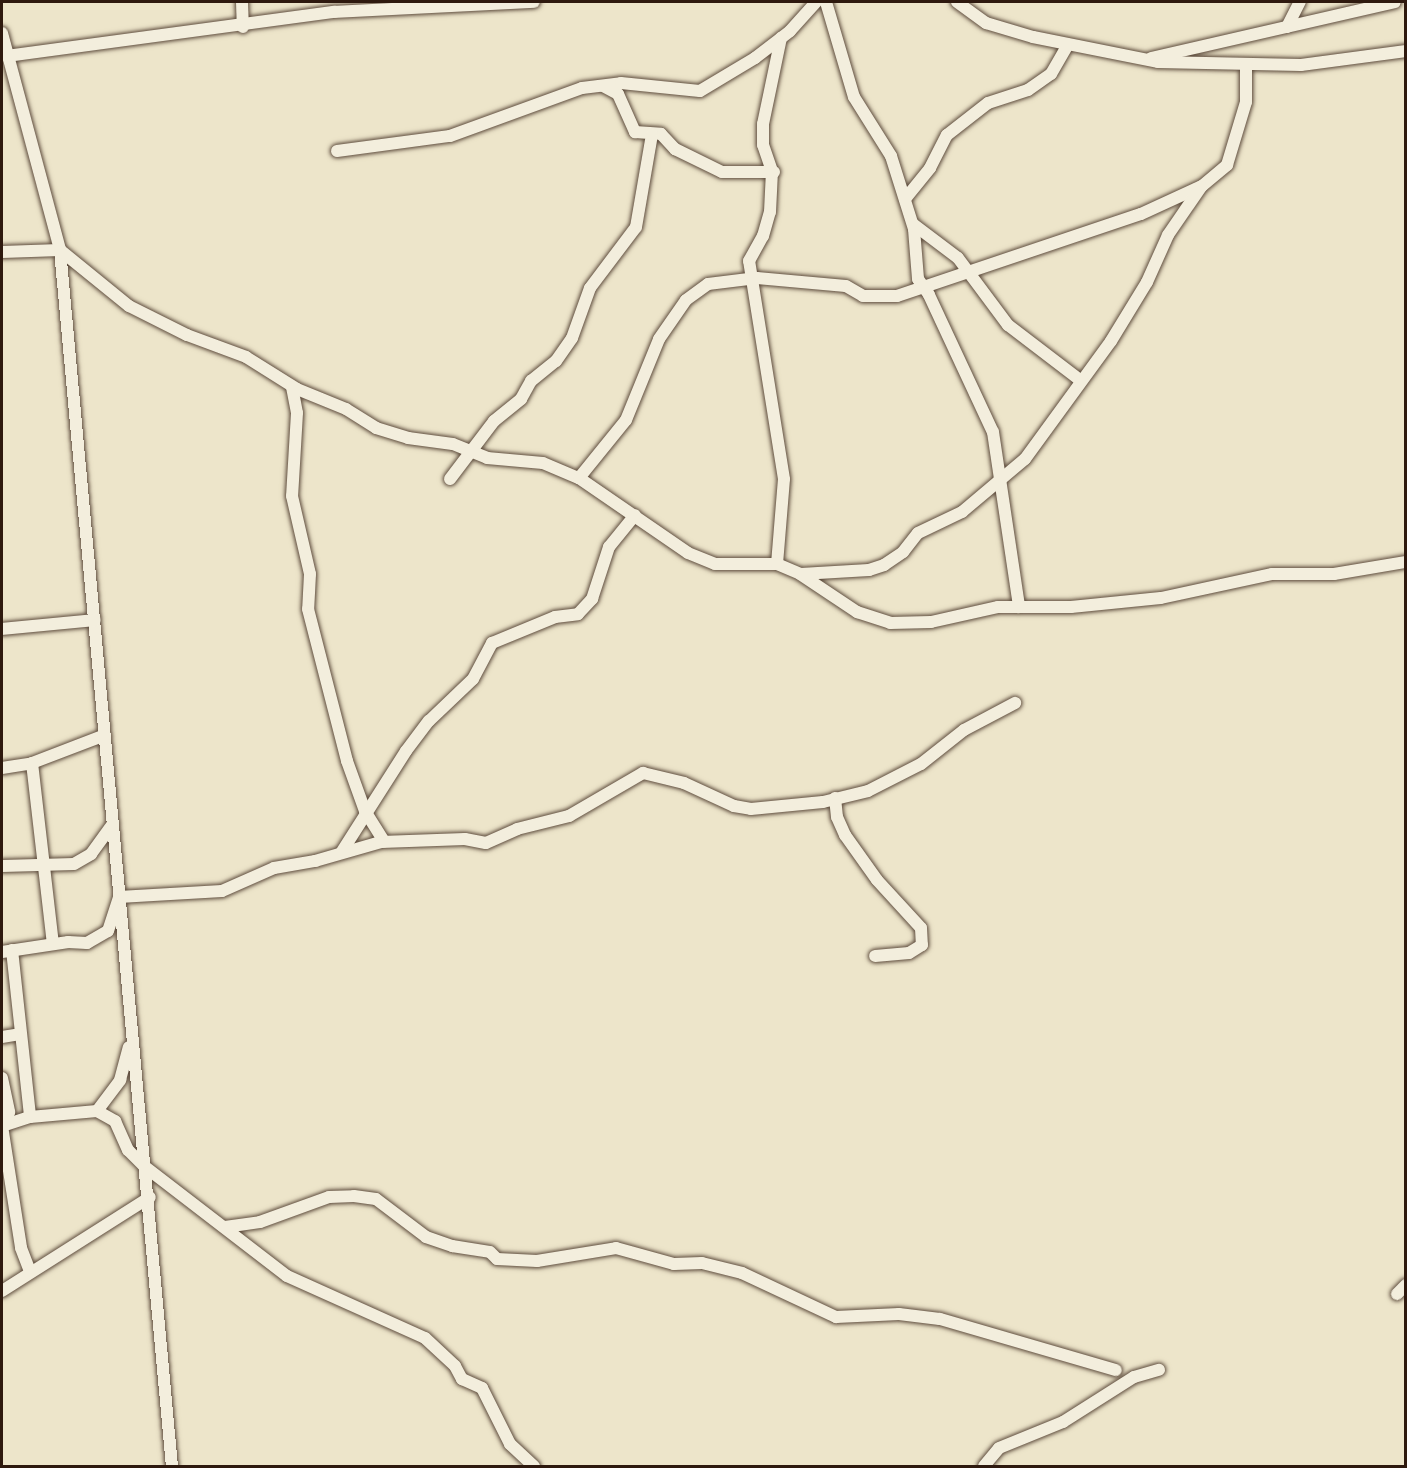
<!DOCTYPE html>
<style>
body{margin:0}
#map{position:relative;width:1407px;height:1468px;overflow:hidden;background:#ede5ca;font-family:"EB Garamond",serif}
div>[style]{position:absolute}
.roads{filter:drop-shadow(0 0 2px #5e4c3d) drop-shadow(0 0 2px #5e4c3d)}
.minor>*{height:12px;margin:-6px;padding:0 6px;transform-origin:6px;border-radius:6px;background:#f3eedd}
span{translate:-50% -50%;white-space:nowrap;text-align:center;line-height:1.15;-webkit-text-stroke:6px #f3eedd;paint-order:stroke}
.frame{position:absolute;inset:0;border:3px solid #2e190e;pointer-events:none}
</style>
<div id="map">
<div class="roads">
<div class="minor">
<i style="left:242px;top:2px;width:25px;rotate:88deg"></i>
<i style="left:826px;top:2px;width:99px;rotate:73.6deg"></i>
<i style="left:854px;top:97px;width:70px;rotate:57.9deg"></i>
<i style="left:891px;top:156px;width:77px;rotate:72.5deg"></i>
<i style="left:914px;top:229px;width:50px;rotate:85.4deg"></i>
<i style="left:918px;top:279px;width:19px;rotate:55deg"></i>
<i style="left:929px;top:295px;width:151px;rotate:65deg"></i>
<i style="left:993px;top:432px;width:177px;rotate:81.5deg"></i>
<i style="left:957px;top:2px;width:36px;rotate:36deg"></i>
<i style="left:986px;top:23px;width:49px;rotate:16.6deg"></i>
<i style="left:1033px;top:37px;width:127px;rotate:11.3deg"></i>
<i style="left:1158px;top:62px;width:143px;rotate:1.2deg"></i>
<i style="left:1301px;top:65px;width:106px;rotate:-7.6deg"></i>
<i style="left:1287px;top:27px;width:28px;rotate:-63deg"></i>
<i style="left:2px;top:33px;width:225px;rotate:75deg"></i>
<i style="left:60px;top:250px;width:1221px;rotate:84.74deg"></i>
<i style="left:7px;top:56px;width:330px;rotate:-7.7deg"></i>
<i style="left:334px;top:12px;width:200px;rotate:-2.9deg"></i>
<i style="left:1151px;top:58px;width:250px;rotate:-12.9deg"></i>
<i style="left:603px;top:86px;width:17px;rotate:28deg"></i>
<i style="left:618px;top:94px;width:42px;rotate:65.9deg"></i>
<i style="left:635px;top:132px;width:26px;rotate:4deg"></i>
<i style="left:661px;top:134px;width:21px;rotate:47deg"></i>
<i style="left:675px;top:149px;width:52px;rotate:26.1deg"></i>
<i style="left:722px;top:172px;width:52px"></i>
<i style="left:337px;top:151px;width:114px;rotate:-7.6deg"></i>
<i style="left:450px;top:136px;width:140px;rotate:-20deg"></i>
<i style="left:582px;top:88px;width:39px;rotate:-7deg"></i>
<i style="left:621px;top:83px;width:79px;rotate:5.8deg"></i>
<i style="left:700px;top:91px;width:64px;rotate:-31deg"></i>
<i style="left:755px;top:58px;width:44px;rotate:-37.6deg"></i>
<i style="left:790px;top:31px;width:39px;rotate:-48deg"></i>
<i style="left:905px;top:199px;width:40px;rotate:-51deg"></i>
<i style="left:930px;top:168px;width:37px;rotate:-63deg"></i>
<i style="left:947px;top:135px;width:52px;rotate:-38deg"></i>
<i style="left:988px;top:103px;width:42px;rotate:-18deg"></i>
<i style="left:1028px;top:90px;width:28px;rotate:-35deg"></i>
<i style="left:1051px;top:74px;width:34px;rotate:-60deg"></i>
<i style="left:913px;top:224px;width:56px;rotate:37.1deg"></i>
<i style="left:958px;top:258px;width:84px;rotate:53.3deg"></i>
<i style="left:1008px;top:325px;width:91px;rotate:37.4deg"></i>
<i style="left:2px;top:252px;width:58px;rotate:-2deg"></i>
<i style="left:60px;top:250px;width:89px;rotate:39.1deg"></i>
<i style="left:129px;top:306px;width:65px;rotate:26.6deg"></i>
<i style="left:187px;top:335px;width:63px;rotate:20.4deg"></i>
<i style="left:246px;top:357px;width:60px;rotate:32.1deg"></i>
<i style="left:297px;top:389px;width:53px;rotate:22.2deg"></i>
<i style="left:346px;top:409px;width:36px;rotate:32deg"></i>
<i style="left:376px;top:428px;width:34px;rotate:17deg"></i>
<i style="left:408px;top:438px;width:45px;rotate:7.6deg"></i>
<i style="left:453px;top:444px;width:37px;rotate:22deg"></i>
<i style="left:487px;top:458px;width:56px;rotate:5.1deg"></i>
<i style="left:543px;top:463px;width:39px;rotate:23deg"></i>
<i style="left:579px;top:478px;width:132px;rotate:34.5deg"></i>
<i style="left:688px;top:553px;width:29px;rotate:22deg"></i>
<i style="left:715px;top:564px;width:62px"></i>
<i style="left:777px;top:564px;width:25px;rotate:23deg"></i>
<i style="left:800px;top:574px;width:69px;rotate:33.7deg"></i>
<i style="left:857px;top:612px;width:35px;rotate:18deg"></i>
<i style="left:890px;top:623px;width:41px;rotate:-1.4deg"></i>
<i style="left:931px;top:622px;width:69px;rotate:-12.6deg"></i>
<i style="left:998px;top:607px;width:73px"></i>
<i style="left:1071px;top:607px;width:90px;rotate:-5.7deg"></i>
<i style="left:1161px;top:598px;width:114px;rotate:-12.2deg"></i>
<i style="left:1272px;top:574px;width:62px"></i>
<i style="left:1334px;top:574px;width:73px;rotate:-9.5deg"></i>
<i style="left:292px;top:387px;width:26px;rotate:79deg"></i>
<i style="left:297px;top:413px;width:83px;rotate:93.4deg"></i>
<i style="left:292px;top:496px;width:80px;rotate:77deg"></i>
<i style="left:310px;top:574px;width:35px;rotate:93deg"></i>
<i style="left:308px;top:609px;width:157px;rotate:75.6deg"></i>
<i style="left:347px;top:761px;width:53px;rotate:70.2deg"></i>
<i style="left:365px;top:811px;width:36px;rotate:58deg"></i>
<i style="left:579px;top:478px;width:75px;rotate:-51deg"></i>
<i style="left:626px;top:420px;width:87px;rotate:-67.8deg"></i>
<i style="left:659px;top:339px;width:47px;rotate:-55.3deg"></i>
<i style="left:686px;top:300px;width:27px;rotate:-36deg"></i>
<i style="left:708px;top:284px;width:49px;rotate:-7deg"></i>
<i style="left:757px;top:278px;width:89px;rotate:5.1deg"></i>
<i style="left:846px;top:286px;width:20px;rotate:30deg"></i>
<i style="left:863px;top:296px;width:34px"></i>
<i style="left:897px;top:296px;width:257px;rotate:-18.6deg"></i>
<i style="left:1141px;top:214px;width:67px;rotate:-24.7deg"></i>
<i style="left:1202px;top:186px;width:33px;rotate:-40deg"></i>
<i style="left:1227px;top:165px;width:66px;rotate:-73.2deg"></i>
<i style="left:1246px;top:102px;width:37px;rotate:-90deg"></i>
<i style="left:450px;top:479px;width:73px;rotate:-52.8deg"></i>
<i style="left:494px;top:421px;width:35px;rotate:-39deg"></i>
<i style="left:521px;top:399px;width:21px;rotate:-61deg"></i>
<i style="left:531px;top:381px;width:32px;rotate:-39deg"></i>
<i style="left:556px;top:361px;width:28px;rotate:-55deg"></i>
<i style="left:572px;top:338px;width:53px;rotate:-70.2deg"></i>
<i style="left:590px;top:288px;width:76px;rotate:-53deg"></i>
<i style="left:636px;top:227px;width:94px;rotate:-80.2deg"></i>
<i style="left:777px;top:564px;width:85px;rotate:-85.3deg"></i>
<i style="left:784px;top:479px;width:221px;rotate:-99.1deg"></i>
<i style="left:749px;top:261px;width:29px;rotate:-61deg"></i>
<i style="left:763px;top:236px;width:25px;rotate:-74deg"></i>
<i style="left:770px;top:212px;width:41px;rotate:-87.2deg"></i>
<i style="left:772px;top:171px;width:28px;rotate:-109deg"></i>
<i style="left:763px;top:145px;width:21px;rotate:-90deg"></i>
<i style="left:763px;top:124px;width:88px;rotate:-78.2deg"></i>
<i style="left:801px;top:574px;width:68px;rotate:-3.4deg"></i>
<i style="left:869px;top:570px;width:16px;rotate:-18deg"></i>
<i style="left:884px;top:565px;width:23px;rotate:-34deg"></i>
<i style="left:903px;top:552px;width:24px;rotate:-52deg"></i>
<i style="left:918px;top:533px;width:49px;rotate:-25.5deg"></i>
<i style="left:962px;top:512px;width:82px;rotate:-40.1deg"></i>
<i style="left:1025px;top:459px;width:146px;rotate:-53.9deg"></i>
<i style="left:1111px;top:341px;width:69px;rotate:-58.6deg"></i>
<i style="left:1147px;top:282px;width:51px;rotate:-65.9deg"></i>
<i style="left:1168px;top:235px;width:58px;rotate:-55.5deg"></i>
<i style="left:2px;top:629px;width:93px;rotate:-5.5deg"></i>
<i style="left:32px;top:763px;width:182px;rotate:83.4deg"></i>
<i style="left:2px;top:768px;width:30px;rotate:-9deg"></i>
<i style="left:32px;top:763px;width:78px;rotate:-21deg"></i>
<i style="left:835px;top:798px;width:19px;rotate:84deg"></i>
<i style="left:837px;top:817px;width:20px;rotate:66deg"></i>
<i style="left:845px;top:835px;width:55px;rotate:54.6deg"></i>
<i style="left:877px;top:880px;width:65px;rotate:47.5deg"></i>
<i style="left:921px;top:928px;width:17px;rotate:87deg"></i>
<i style="left:922px;top:945px;width:15px;rotate:148deg"></i>
<i style="left:909px;top:953px;width:34px;rotate:175deg"></i>
<i style="left:341px;top:853px;width:121px;rotate:-57.5deg"></i>
<i style="left:406px;top:751px;width:38px;rotate:-53deg"></i>
<i style="left:429px;top:721px;width:61px;rotate:-43.7deg"></i>
<i style="left:473px;top:679px;width:41px;rotate:-62.2deg"></i>
<i style="left:492px;top:643px;width:68px;rotate:-22.4deg"></i>
<i style="left:555px;top:617px;width:23px;rotate:-7deg"></i>
<i style="left:578px;top:614px;width:21px;rotate:-47deg"></i>
<i style="left:592px;top:599px;width:55px;rotate:-71.9deg"></i>
<i style="left:609px;top:547px;width:41px;rotate:-50.9deg"></i>
<i style="left:2px;top:866px;width:72px;rotate:-1.6deg"></i>
<i style="left:74px;top:864px;width:20px;rotate:-30deg"></i>
<i style="left:91px;top:854px;width:36px;rotate:-54deg"></i>
<i style="left:12px;top:950px;width:168px;rotate:83.8deg"></i>
<i style="left:2px;top:952px;width:67px;rotate:-8.6deg"></i>
<i style="left:68px;top:942px;width:19px;rotate:3deg"></i>
<i style="left:87px;top:943px;width:24px;rotate:-30deg"></i>
<i style="left:108px;top:931px;width:36px;rotate:-72deg"></i>
<i style="left:119px;top:897px;width:103px;rotate:-3.3deg"></i>
<i style="left:222px;top:891px;width:57px;rotate:-23.9deg"></i>
<i style="left:274px;top:868px;width:42px;rotate:-9.7deg"></i>
<i style="left:315px;top:861px;width:69px;rotate:-16.1deg"></i>
<i style="left:381px;top:842px;width:84px;rotate:-2deg"></i>
<i style="left:465px;top:839px;width:21px;rotate:11deg"></i>
<i style="left:486px;top:843px;width:34px;rotate:-24deg"></i>
<i style="left:517px;top:829px;width:54px;rotate:-14deg"></i>
<i style="left:569px;top:816px;width:86px;rotate:-30.2deg"></i>
<i style="left:643px;top:773px;width:42px;rotate:13.7deg"></i>
<i style="left:684px;top:783px;width:55px;rotate:24.7deg"></i>
<i style="left:734px;top:806px;width:17px;rotate:10deg"></i>
<i style="left:751px;top:809px;width:72px;rotate:-5.6deg"></i>
<i style="left:823px;top:802px;width:46px;rotate:-13.7deg"></i>
<i style="left:868px;top:791px;width:59px;rotate:-27deg"></i>
<i style="left:921px;top:764px;width:55px;rotate:-38.3deg"></i>
<i style="left:964px;top:730px;width:58px;rotate:-27.9deg"></i>
<i style="left:2px;top:1037px;width:18px;rotate:-9deg"></i>
<i style="left:2px;top:1078px;width:35px;rotate:78deg"></i>
<i style="left:9px;top:1112px;width:16px;rotate:117deg"></i>
<i style="left:2px;top:1126px;width:123px;rotate:81.1deg"></i>
<i style="left:21px;top:1248px;width:26px;rotate:69deg"></i>
<i style="left:97px;top:1111px;width:21px;rotate:29deg"></i>
<i style="left:115px;top:1121px;width:32px;rotate:66deg"></i>
<i style="left:128px;top:1150px;width:23px;rotate:45deg"></i>
<i style="left:144px;top:1166px;width:180px;rotate:37.6deg"></i>
<i style="left:287px;top:1276px;width:151px;rotate:24.2deg"></i>
<i style="left:425px;top:1338px;width:41px;rotate:43deg"></i>
<i style="left:455px;top:1366px;width:15px;rotate:62deg"></i>
<i style="left:462px;top:1379px;width:22px;rotate:24deg"></i>
<i style="left:482px;top:1388px;width:63px;rotate:63.4deg"></i>
<i style="left:510px;top:1444px;width:33px;rotate:43deg"></i>
<i style="left:2px;top:1126px;width:29px;rotate:-18deg"></i>
<i style="left:30px;top:1117px;width:67px;rotate:-5.1deg"></i>
<i style="left:97px;top:1111px;width:39px;rotate:-53deg"></i>
<i style="left:120px;top:1080px;width:34px;rotate:-75deg"></i>
<i style="left:225px;top:1227px;width:35px;rotate:-8deg"></i>
<i style="left:260px;top:1222px;width:73px;rotate:-19.9deg"></i>
<i style="left:329px;top:1197px;width:25px;rotate:-2deg"></i>
<i style="left:354px;top:1196px;width:22px;rotate:8deg"></i>
<i style="left:376px;top:1199px;width:63px;rotate:37.2deg"></i>
<i style="left:426px;top:1237px;width:28px;rotate:19deg"></i>
<i style="left:452px;top:1246px;width:38px;rotate:9deg"></i>
<i style="left:490px;top:1252px;width:10px;rotate:45deg"></i>
<i style="left:497px;top:1259px;width:40px;rotate:2.9deg"></i>
<i style="left:537px;top:1261px;width:80px;rotate:-9.3deg"></i>
<i style="left:616px;top:1248px;width:60px;rotate:15.4deg"></i>
<i style="left:674px;top:1264px;width:28px;rotate:-2deg"></i>
<i style="left:702px;top:1263px;width:41px;rotate:14deg"></i>
<i style="left:742px;top:1273px;width:104px;rotate:25.1deg"></i>
<i style="left:836px;top:1317px;width:63px;rotate:-2.7deg"></i>
<i style="left:899px;top:1314px;width:41px;rotate:7deg"></i>
<i style="left:940px;top:1319px;width:183px;rotate:16.2deg"></i>
<i style="left:2px;top:1291px;width:175px;rotate:-32.4deg"></i>
<i style="left:1397px;top:1294px;width:13px;rotate:-45deg"></i>
<i style="left:984px;top:1466px;width:23px;rotate:-50deg"></i>
<i style="left:999px;top:1448px;width:69px;rotate:-22.1deg"></i>
<i style="left:1063px;top:1422px;width:84px;rotate:-32.4deg"></i>
<i style="left:1134px;top:1377px;width:26px;rotate:-16deg"></i>
</div>
</div>
<div class="frame"></div>
</div>
